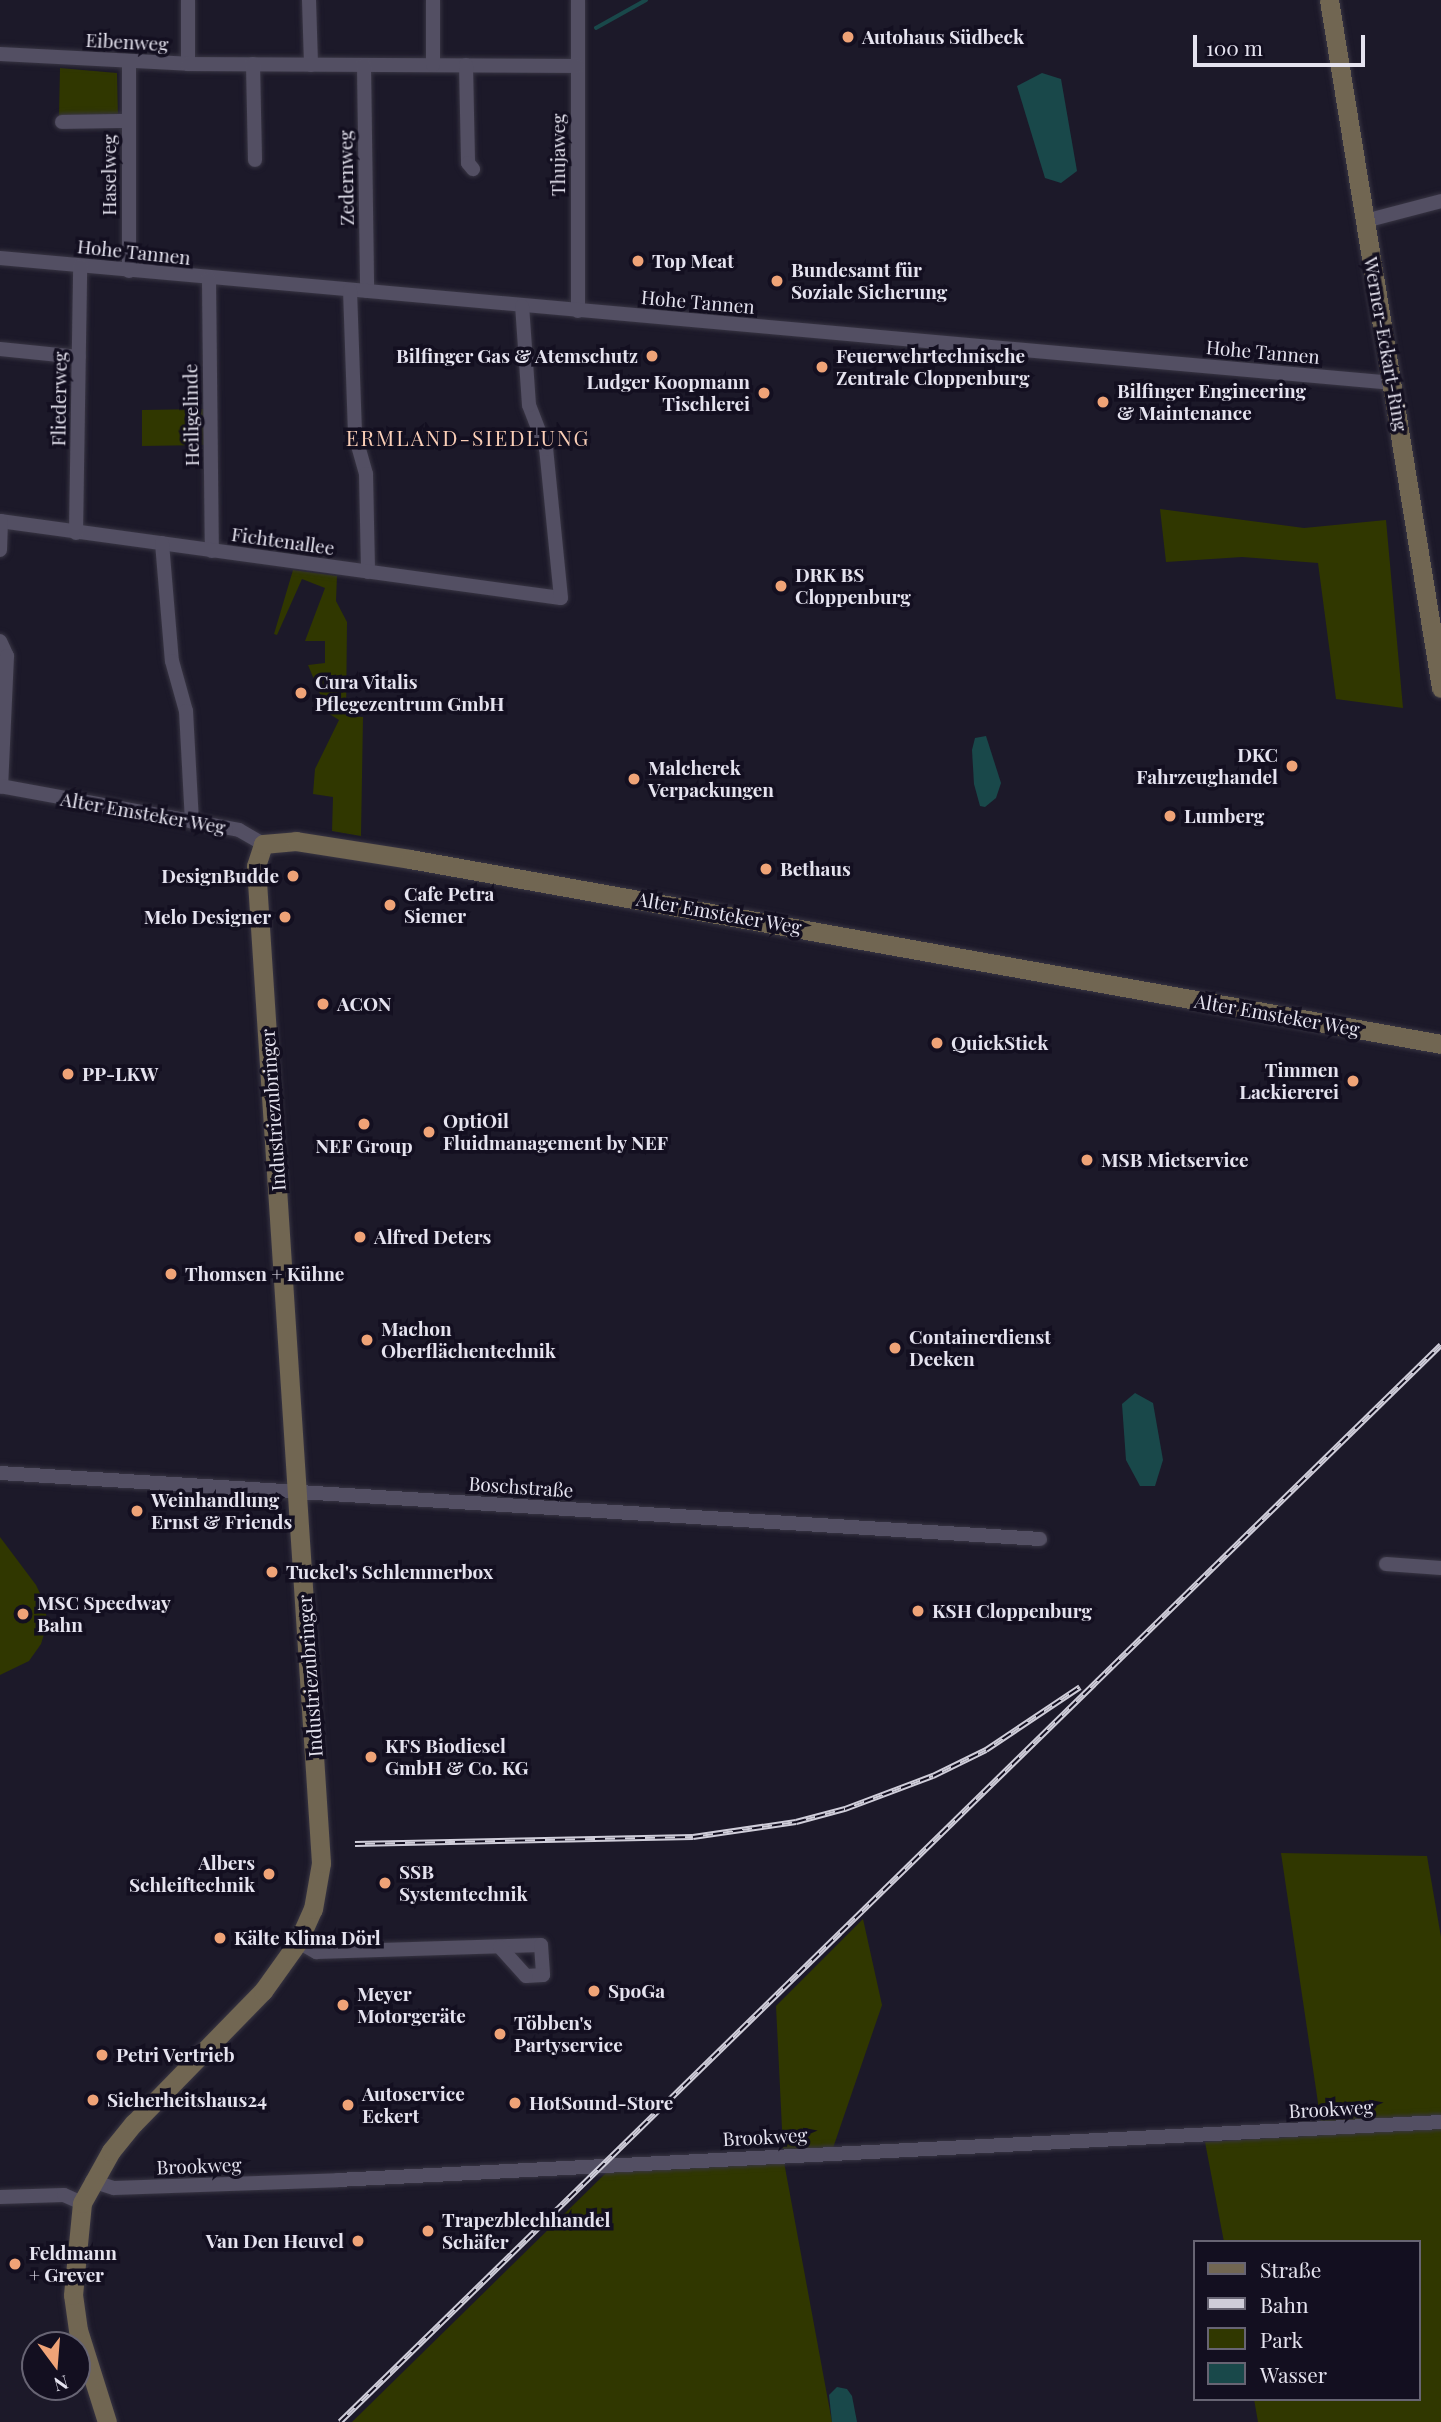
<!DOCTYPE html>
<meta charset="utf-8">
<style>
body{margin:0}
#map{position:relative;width:1441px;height:2422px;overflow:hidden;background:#1c1929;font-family:"Playfair Display",serif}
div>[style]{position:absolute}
.green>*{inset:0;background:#303700}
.water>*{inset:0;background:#19484a}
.stream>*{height:3.5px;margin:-1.75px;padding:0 1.75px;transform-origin:1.75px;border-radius:1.75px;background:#19484a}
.roads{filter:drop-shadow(0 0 2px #383543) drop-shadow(0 0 2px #383543)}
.street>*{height:14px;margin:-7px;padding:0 7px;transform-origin:7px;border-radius:7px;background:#534f63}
.secondary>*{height:19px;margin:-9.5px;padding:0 9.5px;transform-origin:9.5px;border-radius:9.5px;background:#716652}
.rail>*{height:6px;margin-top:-3px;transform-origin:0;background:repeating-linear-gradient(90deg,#130f20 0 10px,#cfcdd9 0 20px);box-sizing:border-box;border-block:2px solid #cfcdd9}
.dots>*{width:19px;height:19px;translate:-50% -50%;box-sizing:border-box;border:4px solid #130f20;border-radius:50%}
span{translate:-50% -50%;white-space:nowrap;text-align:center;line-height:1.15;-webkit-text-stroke:7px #130f20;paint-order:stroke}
.poi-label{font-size:19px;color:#e5e3ef;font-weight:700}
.left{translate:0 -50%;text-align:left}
.right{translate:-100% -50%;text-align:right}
.street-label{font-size:19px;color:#e5e3ef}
.neighbourhood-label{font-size:21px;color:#fbcfb7;letter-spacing:2px}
.legend{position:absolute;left:1193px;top:2240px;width:228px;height:161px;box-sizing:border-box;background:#130f20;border:2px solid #676473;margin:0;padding:9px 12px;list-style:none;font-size:21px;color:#e5e3ef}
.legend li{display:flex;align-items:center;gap:14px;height:35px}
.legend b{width:35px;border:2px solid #676473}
.north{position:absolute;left:21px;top:2331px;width:70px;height:70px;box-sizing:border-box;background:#130f20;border:2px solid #676473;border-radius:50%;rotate:164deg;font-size:19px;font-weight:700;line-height:28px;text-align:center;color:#e5e3ef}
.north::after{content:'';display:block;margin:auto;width:24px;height:32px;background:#efa377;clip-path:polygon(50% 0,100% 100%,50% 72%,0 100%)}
.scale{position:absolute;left:1193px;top:35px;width:172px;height:32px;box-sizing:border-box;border:4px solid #e5e3ef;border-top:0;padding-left:9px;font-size:21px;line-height:24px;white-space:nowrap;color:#e5e3ef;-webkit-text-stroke:5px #130f20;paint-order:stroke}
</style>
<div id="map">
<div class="green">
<i style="clip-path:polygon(60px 68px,117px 73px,118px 117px,59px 116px)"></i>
<i style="clip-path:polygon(204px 409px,204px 445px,142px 446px,142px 410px)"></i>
<i style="clip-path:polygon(1160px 509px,1304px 528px,1386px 520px,1403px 708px,1336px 699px,1318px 563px,1242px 557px,1166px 562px)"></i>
<i style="clip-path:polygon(293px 570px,337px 576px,336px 601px,347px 622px,346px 716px,363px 717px,361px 836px,332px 831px,333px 797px,313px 794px,315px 769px,339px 720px,328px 713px,308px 665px,325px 663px,325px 641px,305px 641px,325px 588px,302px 579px,277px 635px,274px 634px)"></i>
<i style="clip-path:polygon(0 1537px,36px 1585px,45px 1604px,47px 1624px,41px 1644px,29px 1661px,0 1675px)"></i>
<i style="clip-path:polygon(1281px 1853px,1427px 1856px,1441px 1937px,1441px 2118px,1321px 2123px)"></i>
<i style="clip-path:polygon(863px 1919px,882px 2005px,833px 2148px,783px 2149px,776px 2006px)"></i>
<i style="clip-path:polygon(1441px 2128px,1441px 2422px,1258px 2422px,1254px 2399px,1418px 2399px,1418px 2242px,1224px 2242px,1205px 2142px)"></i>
<i style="clip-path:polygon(784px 2162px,832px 2422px,352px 2422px,609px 2170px)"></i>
</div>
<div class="water">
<i style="clip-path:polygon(1042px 73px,1061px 79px,1077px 171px,1061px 183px,1045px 178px,1017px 86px)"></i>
<i style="clip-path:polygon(986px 736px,1001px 783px,996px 798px,985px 807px,980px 806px,974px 784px,972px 750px,975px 738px)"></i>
<i style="clip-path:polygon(1135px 1393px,1153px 1403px,1163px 1460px,1155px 1486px,1140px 1486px,1126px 1460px,1122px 1404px)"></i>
<i style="clip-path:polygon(837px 2387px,847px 2389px,852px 2396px,857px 2422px,832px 2422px,829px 2395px)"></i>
</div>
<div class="stream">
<i style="left:596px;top:28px;width:57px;rotate:-29.2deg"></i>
</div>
<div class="roads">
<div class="street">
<i style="left:188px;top:0;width:64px;rotate:90deg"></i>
<i style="left:309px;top:0;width:65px;rotate:88.2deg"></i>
<i style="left:578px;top:0;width:311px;rotate:90deg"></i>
<i style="left:0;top:54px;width:188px;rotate:3deg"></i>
<i style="left:188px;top:64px;width:389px;rotate:0.3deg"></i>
<i style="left:253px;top:64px;width:96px;rotate:88.8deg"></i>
<i style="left:364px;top:65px;width:226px;rotate:89.2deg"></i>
<i style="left:433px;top:65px;width:65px;rotate:-90deg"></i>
<i style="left:466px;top:65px;width:98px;rotate:88.8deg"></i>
<i style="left:468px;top:163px;width:8px;rotate:50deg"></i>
<i style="left:62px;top:122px;width:67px;rotate:-0.9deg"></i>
<i style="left:1365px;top:221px;width:79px;rotate:-14.7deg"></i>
<i style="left:0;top:258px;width:1399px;rotate:5.13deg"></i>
<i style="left:129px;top:271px;width:208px;rotate:-90deg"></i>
<i style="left:209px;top:279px;width:272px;rotate:89.4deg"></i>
<i style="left:350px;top:290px;width:145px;rotate:88deg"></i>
<i style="left:355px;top:435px;width:41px;rotate:74.2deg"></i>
<i style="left:366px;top:474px;width:98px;rotate:88.8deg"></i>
<i style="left:0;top:349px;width:79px;rotate:5.8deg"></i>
<i style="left:0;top:521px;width:566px;rotate:7.82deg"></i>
<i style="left:561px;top:598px;width:150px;rotate:-95.7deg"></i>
<i style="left:546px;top:449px;width:47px;rotate:-111.1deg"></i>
<i style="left:529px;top:405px;width:99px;rotate:-94deg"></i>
<i style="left:76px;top:533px;width:267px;rotate:-89.1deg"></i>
<i style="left:162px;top:543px;width:118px;rotate:85.2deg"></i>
<i style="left:172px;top:661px;width:52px;rotate:74.4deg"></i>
<i style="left:186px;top:711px;width:111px;rotate:86.9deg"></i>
<i style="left:0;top:550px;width:29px;rotate:-88deg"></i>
<i style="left:0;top:641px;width:17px;rotate:65deg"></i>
<i style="left:7px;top:656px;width:131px;rotate:92.6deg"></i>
<i style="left:0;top:786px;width:243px;rotate:10.4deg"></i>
<i style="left:239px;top:830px;width:28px;rotate:30deg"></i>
<i style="left:0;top:1473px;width:1042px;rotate:3.63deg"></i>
<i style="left:1386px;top:1564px;width:55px;rotate:4.2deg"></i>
<i style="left:298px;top:1942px;width:21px;rotate:29deg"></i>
<i style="left:316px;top:1952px;width:225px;rotate:-1.8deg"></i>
<i style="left:541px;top:1945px;width:30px;rotate:86deg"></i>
<i style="left:543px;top:1975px;width:17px;rotate:177deg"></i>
<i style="left:526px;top:1976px;width:39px;rotate:-132deg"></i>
<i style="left:92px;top:2181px;width:23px;rotate:18deg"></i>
<i style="left:114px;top:2188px;width:224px;rotate:-2deg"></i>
<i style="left:338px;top:2180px;width:1105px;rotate:-3.01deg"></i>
<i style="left:0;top:2197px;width:64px;rotate:-1.8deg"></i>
<i style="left:64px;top:2195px;width:20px;rotate:24deg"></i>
</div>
<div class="secondary">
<i style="left:1329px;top:0;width:697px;rotate:80.75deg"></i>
<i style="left:107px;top:2422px;width:96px;rotate:-107.5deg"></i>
<i style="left:78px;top:2330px;width:35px;rotate:-98deg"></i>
<i style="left:73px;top:2295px;width:92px;rotate:-84.4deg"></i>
<i style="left:82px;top:2203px;width:60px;rotate:-60.9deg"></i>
<i style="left:111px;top:2151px;width:36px;rotate:-51deg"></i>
<i style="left:134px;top:2123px;width:185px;rotate:-45.7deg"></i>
<i style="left:263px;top:1991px;width:60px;rotate:-54.5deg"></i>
<i style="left:298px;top:1942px;width:36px;rotate:-66deg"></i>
<i style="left:313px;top:1909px;width:47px;rotate:-80.1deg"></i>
<i style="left:321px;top:1863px;width:999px;rotate:-93.73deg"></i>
<i style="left:256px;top:866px;width:23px;rotate:-72deg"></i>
<i style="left:263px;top:844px;width:33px;rotate:-5deg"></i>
<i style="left:296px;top:841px;width:115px;rotate:9deg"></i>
<i style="left:410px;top:859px;width:1047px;rotate:10.17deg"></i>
</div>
</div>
<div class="rail">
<i style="left:355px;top:1844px;width:338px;rotate:-1.2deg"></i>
<i style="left:693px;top:1837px;width:104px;rotate:-8.3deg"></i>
<i style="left:796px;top:1822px;width:51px;rotate:-14.9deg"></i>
<i style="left:845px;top:1809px;width:94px;rotate:-20.6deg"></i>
<i style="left:933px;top:1776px;width:59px;rotate:-26.1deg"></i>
<i style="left:986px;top:1750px;width:113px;rotate:-33.8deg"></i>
<i style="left:340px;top:2422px;width:1540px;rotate:-44.37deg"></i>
</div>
<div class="dots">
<i style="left:848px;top:37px;background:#efa377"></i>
<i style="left:638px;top:261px;background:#efa377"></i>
<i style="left:777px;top:281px;background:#efa377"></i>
<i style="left:652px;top:356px;background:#efa377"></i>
<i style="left:822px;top:367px;background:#efa377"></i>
<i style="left:764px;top:393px;background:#efa377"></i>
<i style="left:1103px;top:402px;background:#efa377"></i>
<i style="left:781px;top:586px;background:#efa377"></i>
<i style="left:301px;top:693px;background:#efa377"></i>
<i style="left:1292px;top:766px;background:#efa377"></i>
<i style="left:634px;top:779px;background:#efa377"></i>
<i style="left:1170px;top:816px;background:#efa377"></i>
<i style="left:766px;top:869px;background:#efa377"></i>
<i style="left:293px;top:876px;background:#efa377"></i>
<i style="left:390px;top:905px;background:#efa377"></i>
<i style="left:285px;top:917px;background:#efa377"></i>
<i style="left:323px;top:1004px;background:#efa377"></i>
<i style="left:937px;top:1043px;background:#efa377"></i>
<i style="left:68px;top:1074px;background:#efa377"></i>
<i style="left:1353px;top:1081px;background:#efa377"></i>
<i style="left:364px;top:1124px;background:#efa377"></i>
<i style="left:429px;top:1132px;background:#efa377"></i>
<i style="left:1087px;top:1160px;background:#efa377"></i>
<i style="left:360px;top:1237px;background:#efa377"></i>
<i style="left:171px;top:1274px;background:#efa377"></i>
<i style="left:367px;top:1340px;background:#efa377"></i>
<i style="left:895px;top:1348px;background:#efa377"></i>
<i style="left:137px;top:1511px;background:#efa377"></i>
<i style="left:272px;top:1572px;background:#efa377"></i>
<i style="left:918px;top:1611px;background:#efa377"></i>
<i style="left:23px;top:1614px;background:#efa377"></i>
<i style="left:371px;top:1757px;background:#efa377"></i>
<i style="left:269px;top:1874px;background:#efa377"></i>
<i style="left:385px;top:1883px;background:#efa377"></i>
<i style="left:220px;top:1938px;background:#efa377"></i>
<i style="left:594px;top:1991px;background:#efa377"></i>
<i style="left:343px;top:2005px;background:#efa377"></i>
<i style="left:500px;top:2034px;background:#efa377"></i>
<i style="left:102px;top:2055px;background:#efa377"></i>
<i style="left:93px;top:2100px;background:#efa377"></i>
<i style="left:515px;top:2103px;background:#efa377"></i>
<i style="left:348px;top:2105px;background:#efa377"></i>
<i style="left:428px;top:2231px;background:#efa377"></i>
<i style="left:358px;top:2241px;background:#efa377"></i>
<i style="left:15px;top:2264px;background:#efa377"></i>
</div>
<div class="poi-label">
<span class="left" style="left:862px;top:37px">Autohaus Südbeck</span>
<span class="left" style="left:652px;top:261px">Top Meat</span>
<span class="left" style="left:791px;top:281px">Bundesamt für<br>Soziale Sicherung</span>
<span class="right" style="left:638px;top:356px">Bilfinger Gas &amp; Atemschutz</span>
<span class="left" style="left:836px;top:367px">Feuerwehrtechnische<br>Zentrale Cloppenburg</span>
<span class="right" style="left:750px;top:393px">Ludger Koopmann<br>Tischlerei</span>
<span class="left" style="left:1117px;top:402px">Bilfinger Engineering<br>&amp; Maintenance</span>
<span class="left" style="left:795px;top:586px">DRK BS<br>Cloppenburg</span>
<span class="left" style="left:315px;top:693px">Cura Vitalis<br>Pflegezentrum GmbH</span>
<span class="right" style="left:1278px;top:766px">DKC<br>Fahrzeughandel</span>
<span class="left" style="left:648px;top:779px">Malcherek<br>Verpackungen</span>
<span class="left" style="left:1184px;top:816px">Lumberg</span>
<span class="left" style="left:780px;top:869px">Bethaus</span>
<span class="right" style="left:279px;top:876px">DesignBudde</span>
<span class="left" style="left:404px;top:905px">Cafe Petra<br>Siemer</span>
<span class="right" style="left:271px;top:917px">Melo Designer</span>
<span class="left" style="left:337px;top:1004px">ACON</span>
<span class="left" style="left:951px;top:1043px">QuickStick</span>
<span class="right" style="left:1339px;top:1081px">Timmen<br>Lackiererei</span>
<span class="left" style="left:82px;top:1074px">PP-LKW</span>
<span class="left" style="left:443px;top:1132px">OptiOil<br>Fluidmanagement by NEF</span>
<span style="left:364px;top:1146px">NEF Group</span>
<span class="left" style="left:1101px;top:1160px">MSB Mietservice</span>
<span class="left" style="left:374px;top:1237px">Alfred Deters</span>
<span class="left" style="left:185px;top:1274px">Thomsen + Kühne</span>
<span class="left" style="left:381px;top:1340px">Machon<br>Oberflächentechnik</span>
<span class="left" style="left:909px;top:1348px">Containerdienst<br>Deeken</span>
<span class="left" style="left:151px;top:1511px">Weinhandlung<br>Ernst &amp; Friends</span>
<span class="left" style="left:286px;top:1572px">Tuckel's Schlemmerbox</span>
<span class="left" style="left:37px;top:1614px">MSC Speedway<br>Bahn</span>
<span class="left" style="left:932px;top:1611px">KSH Cloppenburg</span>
<span class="left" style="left:385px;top:1757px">KFS Biodiesel<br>GmbH &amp; Co. KG</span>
<span class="right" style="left:255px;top:1874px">Albers<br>Schleiftechnik</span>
<span class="left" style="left:399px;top:1883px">SSB<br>Systemtechnik</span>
<span class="left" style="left:234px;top:1938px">Kälte Klima Dörl</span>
<span class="left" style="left:608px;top:1991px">SpoGa</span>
<span class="left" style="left:357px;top:2005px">Meyer<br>Motorgeräte</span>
<span class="left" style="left:514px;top:2034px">Többen's<br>Partyservice</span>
<span class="left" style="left:116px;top:2055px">Petri Vertrieb</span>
<span class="left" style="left:362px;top:2105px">Autoservice<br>Eckert</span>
<span class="left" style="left:107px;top:2100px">Sicherheitshaus24</span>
<span class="left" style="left:529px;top:2103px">HotSound-Store</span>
<span class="left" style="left:442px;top:2231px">Trapezblechhandel<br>Schäfer</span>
<span class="right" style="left:344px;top:2241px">Van Den Heuvel</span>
<span class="left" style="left:29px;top:2264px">Feldmann<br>+ Grever</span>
</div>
<div class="street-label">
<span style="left:127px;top:42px;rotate:3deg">Eibenweg</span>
<span style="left:558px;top:155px;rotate:-90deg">Thujaweg</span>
<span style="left:109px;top:175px;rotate:-90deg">Haselweg</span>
<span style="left:346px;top:178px;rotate:-91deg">Zedernweg</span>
<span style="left:134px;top:252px;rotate:6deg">Hohe Tannen</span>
<span style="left:698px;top:302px;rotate:5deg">Hohe Tannen</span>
<span style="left:1386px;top:344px;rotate:80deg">Werner-Eckart-Ring</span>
<span style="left:1263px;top:352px;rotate:5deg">Hohe Tannen</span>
<span style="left:59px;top:399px;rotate:-89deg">Fliederweg</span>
<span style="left:191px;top:415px;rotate:-91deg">Heiligelinde</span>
<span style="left:283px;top:541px;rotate:8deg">Fichtenallee</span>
<span style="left:143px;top:813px;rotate:10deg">Alter Emsteker Weg</span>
<span style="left:719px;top:913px;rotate:10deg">Alter Emsteker Weg</span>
<span style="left:1277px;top:1015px;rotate:10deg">Alter Emsteker Weg</span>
<span style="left:273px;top:1110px;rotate:-94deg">Industriezubringer</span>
<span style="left:521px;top:1487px;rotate:4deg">Boschstraße</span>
<span style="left:310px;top:1676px;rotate:-94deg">Industriezubringer</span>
<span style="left:1331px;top:2109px;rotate:-3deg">Brookweg</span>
<span style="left:765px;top:2137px;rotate:-3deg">Brookweg</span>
<span style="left:199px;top:2166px;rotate:-2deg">Brookweg</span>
</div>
<div class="neighbourhood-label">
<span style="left:468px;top:437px">ERMLAND-SIEDLUNG</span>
</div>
<ul class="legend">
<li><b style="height:9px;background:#716652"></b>Straße</li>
<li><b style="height:9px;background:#cfcdd9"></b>Bahn</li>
<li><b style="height:19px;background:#303700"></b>Park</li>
<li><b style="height:19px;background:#19484a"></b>Wasser</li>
</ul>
<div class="north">N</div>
<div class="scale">100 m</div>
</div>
